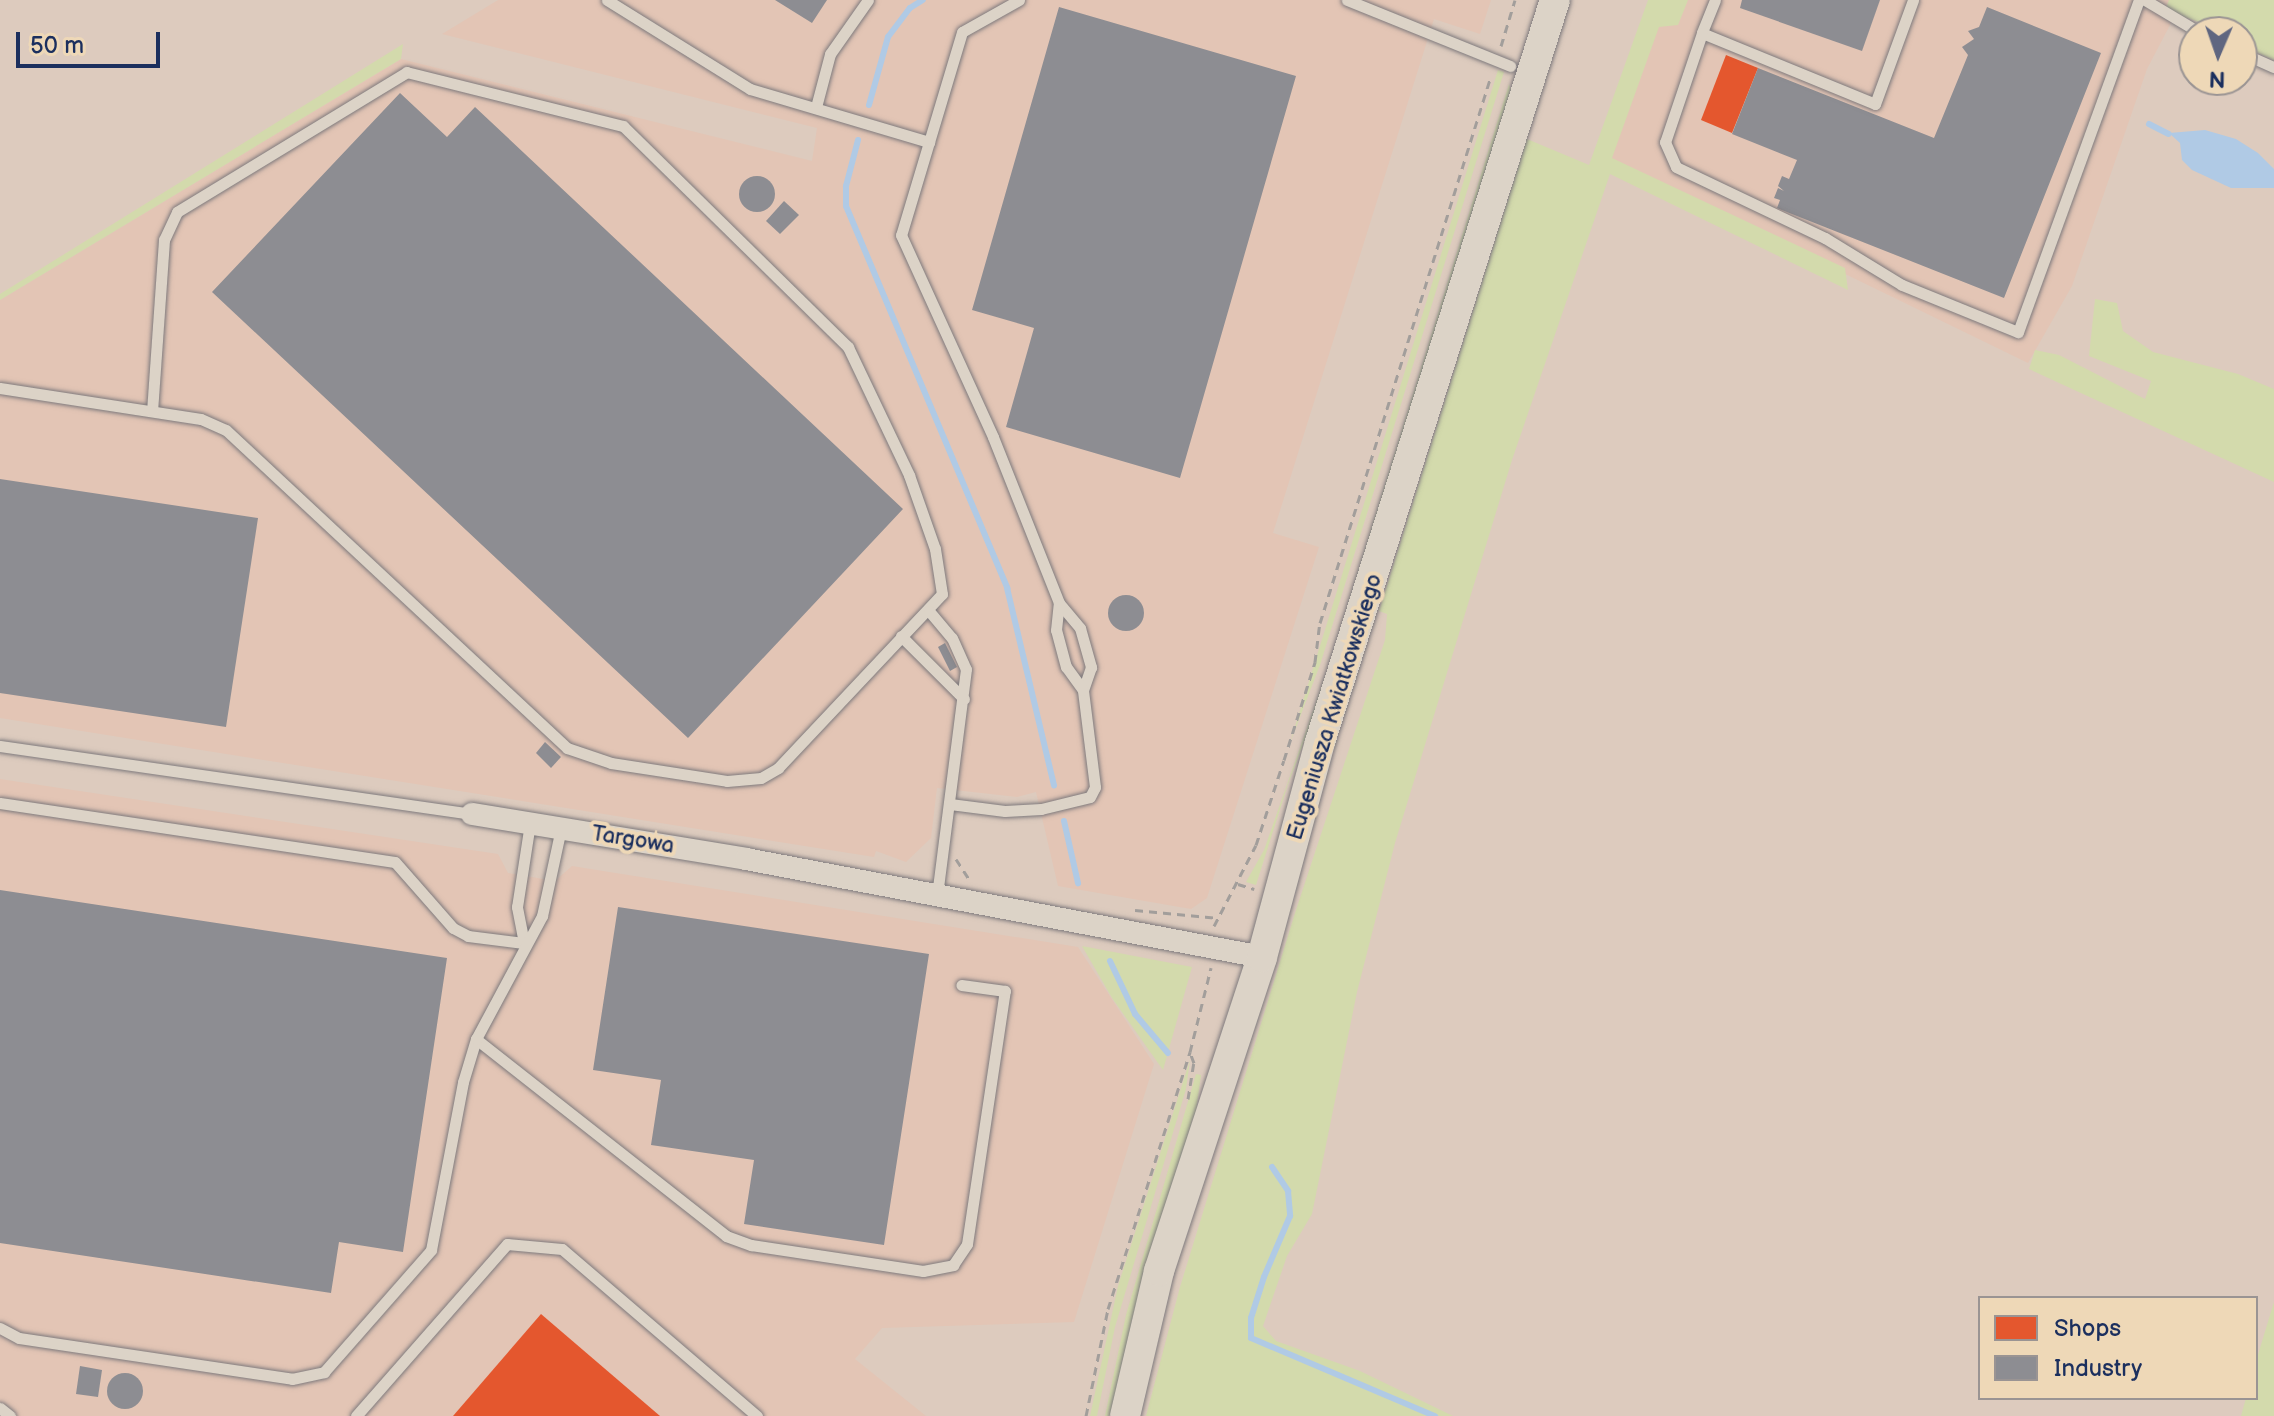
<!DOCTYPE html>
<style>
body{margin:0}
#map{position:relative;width:2274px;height:1416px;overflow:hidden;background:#ddcbbe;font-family:"Balsamiq Sans",sans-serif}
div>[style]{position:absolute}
.built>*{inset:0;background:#e3c5b5}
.green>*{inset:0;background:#d3daac}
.water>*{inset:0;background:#b0cae5}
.shops>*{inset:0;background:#e4572e}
.industry>*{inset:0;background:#8d8d92}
.round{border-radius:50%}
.stream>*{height:6px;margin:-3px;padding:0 3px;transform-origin:3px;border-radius:3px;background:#b0cae5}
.path>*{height:3px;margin-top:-1.5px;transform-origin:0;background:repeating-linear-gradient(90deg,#a29e9b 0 8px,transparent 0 14px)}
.roads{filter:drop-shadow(0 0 2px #7e7a7d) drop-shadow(0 0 2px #7e7a7d)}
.lane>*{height:11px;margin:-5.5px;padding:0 5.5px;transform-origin:5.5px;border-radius:5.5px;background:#dcd3c7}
.street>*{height:22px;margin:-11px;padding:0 11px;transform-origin:11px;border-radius:11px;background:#dcd3c7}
.secondary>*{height:30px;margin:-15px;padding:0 15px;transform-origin:15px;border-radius:15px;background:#dcd3c7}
span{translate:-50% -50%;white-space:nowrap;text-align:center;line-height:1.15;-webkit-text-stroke:8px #eed8b7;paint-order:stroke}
.street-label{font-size:22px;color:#1b2f5e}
.legend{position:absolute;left:1978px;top:1296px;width:280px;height:104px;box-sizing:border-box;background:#eed8b7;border:2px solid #9a9493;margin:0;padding:10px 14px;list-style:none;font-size:24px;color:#1b2f5e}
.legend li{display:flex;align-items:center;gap:16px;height:40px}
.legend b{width:40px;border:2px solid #9a9493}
.north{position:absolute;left:2178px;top:16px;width:80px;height:80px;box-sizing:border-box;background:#eed8b7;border:2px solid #9a9493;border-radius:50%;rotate:182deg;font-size:22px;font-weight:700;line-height:32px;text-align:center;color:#1b2f5e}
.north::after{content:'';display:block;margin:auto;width:28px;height:36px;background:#5f6680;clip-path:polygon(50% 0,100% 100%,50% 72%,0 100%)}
.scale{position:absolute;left:16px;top:32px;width:144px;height:36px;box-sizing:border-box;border:4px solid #1b2f5e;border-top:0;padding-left:10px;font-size:24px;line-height:28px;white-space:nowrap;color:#1b2f5e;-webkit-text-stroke:6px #eed8b7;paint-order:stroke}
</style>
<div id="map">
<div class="built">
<i style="clip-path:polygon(498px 0,1491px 0,1480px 34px,1434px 19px,1273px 533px,1319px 547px,1207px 898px,1191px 909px,1058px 886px,1036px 792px,1017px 797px,937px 788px,931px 838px,906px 862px,876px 851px,874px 857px,0 718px,0 300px,401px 59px,812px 161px,817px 128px,442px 34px)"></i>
<i style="clip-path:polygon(1665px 0,2183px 0,2147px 69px,2072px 286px,2028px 363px,1609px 159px)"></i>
<i style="clip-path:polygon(0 779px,498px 854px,508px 873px,555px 881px,572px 866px,1078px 947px,1154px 1064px,1074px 1322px,882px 1328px,855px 1359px,926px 1416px,0 1416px)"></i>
</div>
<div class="green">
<i style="clip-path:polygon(1648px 0,1688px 0,1678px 25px,1659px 27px,1612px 158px,1845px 268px,1848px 290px,1610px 174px,1512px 460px,1395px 843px,1357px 992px,1312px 1214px,1287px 1256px,1263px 1326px,1276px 1341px,1360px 1371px,1453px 1416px,1146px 1416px,1180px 1287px,1295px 913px,1385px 640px,1387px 614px,1379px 611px,1527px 139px,1589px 165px)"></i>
<i style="clip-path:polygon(2169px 0,2274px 0,2274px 60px,2242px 46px,2242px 32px,2208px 32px,2204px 24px,2165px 10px)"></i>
<i style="clip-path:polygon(403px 44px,401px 59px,0 300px,0 294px)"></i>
<i style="clip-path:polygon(1498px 70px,1504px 72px,1320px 665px,1290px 743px)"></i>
<i style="clip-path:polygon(1509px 84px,1512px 94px,1340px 648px,1288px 784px,1256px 885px,1246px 882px,1264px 850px,1329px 665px)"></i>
<i style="clip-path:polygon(2095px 299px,2117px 303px,2123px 331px,2153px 352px,2238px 374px,2274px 389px,2274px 482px,2029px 369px,2035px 350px,2059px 355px,2145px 399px,2151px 381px,2089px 356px)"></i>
<i style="clip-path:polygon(1082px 946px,1192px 967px,1163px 1070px,1112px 998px)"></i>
<i style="clip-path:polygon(1190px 1060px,1186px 1089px,1115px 1327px,1097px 1416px,1090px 1416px,1118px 1286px)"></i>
<i style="clip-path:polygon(1196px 1074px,1201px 1075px,1196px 1112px,1112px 1416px,1105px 1416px,1126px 1315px)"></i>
<i style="clip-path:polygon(2274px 1302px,2274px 1416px,2241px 1416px,2246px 1398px,2256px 1398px,2256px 1361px)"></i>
</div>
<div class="water">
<i style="clip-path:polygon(2205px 130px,2236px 139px,2258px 153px,2274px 169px,2274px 188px,2231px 188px,2192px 170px,2182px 160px,2180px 143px,2169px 133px)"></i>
</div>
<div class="shops">
<i style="clip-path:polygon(1726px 55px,1758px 68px,1732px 133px,1701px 120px)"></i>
<i style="clip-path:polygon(541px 1314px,660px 1416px,453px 1416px)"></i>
</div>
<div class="industry">
<i style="clip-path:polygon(775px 0,827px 0,812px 23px)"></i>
<i style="clip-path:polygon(1742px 0,1880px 0,1862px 51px,1740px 8px)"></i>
<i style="clip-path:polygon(1059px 7px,1296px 76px,1180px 478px,1006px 427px,1034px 328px,972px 310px)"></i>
<i style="clip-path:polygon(1987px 7px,2101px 53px,2004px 298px,1777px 208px,1780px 200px,1774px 198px,1778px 188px,1784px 191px,1778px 186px,1782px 176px,1789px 179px,1797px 160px,1732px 134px,1758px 68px,1934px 138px,1968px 55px,1962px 47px,1974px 39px,1968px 31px,1979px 27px)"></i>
<i style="clip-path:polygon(400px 93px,447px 137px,475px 107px,903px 509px,688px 738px,212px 292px)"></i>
<i class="round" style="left:739px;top:176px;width:36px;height:36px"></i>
<i style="clip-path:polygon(784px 201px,799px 215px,780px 234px,766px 221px)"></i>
<i style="clip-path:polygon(0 479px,258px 518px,226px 727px,0 693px)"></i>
<i class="round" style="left:1108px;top:595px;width:36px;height:36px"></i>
<i style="clip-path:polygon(945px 643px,957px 667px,950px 671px,938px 647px)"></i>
<i style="clip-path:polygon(545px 742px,561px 757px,551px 768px,536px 753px)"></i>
<i style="clip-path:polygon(0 890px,447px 958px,403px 1252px,339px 1242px,331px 1293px,0 1243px)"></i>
<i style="clip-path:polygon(618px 907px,929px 954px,884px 1245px,744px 1224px,754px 1160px,651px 1145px,661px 1080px,593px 1070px)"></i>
<i style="clip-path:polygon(80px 1366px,102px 1370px,98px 1397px,76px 1394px)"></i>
<i class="round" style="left:107px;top:1373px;width:36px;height:36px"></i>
</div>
<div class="stream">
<i style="left:869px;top:105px;width:71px;rotate:-74.4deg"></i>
<i style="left:888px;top:37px;width:36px;rotate:-53deg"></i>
<i style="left:910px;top:8px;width:15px;rotate:-32deg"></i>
<i style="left:2149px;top:124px;width:22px;rotate:27deg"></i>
<i style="left:858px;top:140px;width:48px;rotate:104.6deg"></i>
<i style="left:846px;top:186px;width:20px;rotate:90deg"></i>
<i style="left:846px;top:206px;width:415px;rotate:67.1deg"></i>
<i style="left:1007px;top:588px;width:203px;rotate:76.6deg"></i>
<i style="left:1064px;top:821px;width:64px;rotate:77.3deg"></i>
<i style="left:1110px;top:961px;width:59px;rotate:64.7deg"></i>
<i style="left:1135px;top:1014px;width:51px;rotate:49.8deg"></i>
<i style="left:1272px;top:1167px;width:29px;rotate:56deg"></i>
<i style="left:1288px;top:1191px;width:25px;rotate:85deg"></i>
<i style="left:1290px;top:1216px;width:66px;rotate:113.1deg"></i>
<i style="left:1264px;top:1277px;width:43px;rotate:107.6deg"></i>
<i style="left:1251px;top:1318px;width:20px;rotate:90deg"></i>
<i style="left:1251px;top:1338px;width:200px;rotate:23deg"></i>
</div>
<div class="path">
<i style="left:1501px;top:46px;width:48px;rotate:-73.1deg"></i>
<i style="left:956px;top:859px;width:24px;rotate:57deg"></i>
<i style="left:1238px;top:884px;width:17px;rotate:17deg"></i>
<i style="left:1135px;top:910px;width:84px;rotate:5.4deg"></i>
<i style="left:1214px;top:926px;width:91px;rotate:-62.6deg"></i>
<i style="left:1256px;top:845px;width:89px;rotate:-71.8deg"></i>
<i style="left:1284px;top:760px;width:103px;rotate:-72.4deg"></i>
<i style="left:1315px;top:662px;width:39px;rotate:-83deg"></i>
<i style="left:1320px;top:623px;width:573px;rotate:-72.64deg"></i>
<i style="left:1188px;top:1099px;width:36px;rotate:-81deg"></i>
<i style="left:1194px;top:1063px;width:12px;rotate:-110deg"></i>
<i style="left:1086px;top:1416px;width:109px;rotate:-78.4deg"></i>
<i style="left:1108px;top:1309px;width:270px;rotate:-72.3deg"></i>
<i style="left:1190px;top:1052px;width:87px;rotate:-76deg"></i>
</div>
<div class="roads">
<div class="lane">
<i style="left:607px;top:0;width:168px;rotate:31.9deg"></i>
<i style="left:750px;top:89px;width:187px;rotate:16.5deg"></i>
<i style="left:1019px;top:0;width:65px;rotate:150.7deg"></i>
<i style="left:962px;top:32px;width:212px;rotate:106.7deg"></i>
<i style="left:901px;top:235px;width:222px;rotate:65.5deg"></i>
<i style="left:993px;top:437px;width:179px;rotate:68.3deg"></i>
<i style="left:1059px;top:603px;width:33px;rotate:50deg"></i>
<i style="left:1080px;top:628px;width:41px;rotate:74.2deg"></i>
<i style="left:1091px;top:667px;width:24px;rotate:109deg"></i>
<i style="left:1347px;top:0;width:176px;rotate:22deg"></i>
<i style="left:1715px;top:0;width:35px;rotate:112deg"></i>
<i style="left:1702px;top:33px;width:187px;rotate:22.3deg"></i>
<i style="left:1875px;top:104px;width:111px;rotate:-69.9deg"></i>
<i style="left:2145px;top:0;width:63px;rotate:30.7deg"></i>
<i style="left:1702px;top:33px;width:115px;rotate:108.7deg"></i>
<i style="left:1665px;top:142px;width:27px;rotate:66deg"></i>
<i style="left:1676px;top:167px;width:165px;rotate:25.5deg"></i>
<i style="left:1825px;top:238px;width:90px;rotate:31.4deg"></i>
<i style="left:1902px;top:285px;width:125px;rotate:22.1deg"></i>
<i style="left:2018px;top:332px;width:353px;rotate:-70deg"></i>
<i style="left:2242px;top:53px;width:35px;rotate:24deg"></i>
<i style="left:816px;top:107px;width:55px;rotate:-75.2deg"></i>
<i style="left:830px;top:54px;width:66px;rotate:-54.9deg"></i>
<i style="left:0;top:388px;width:203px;rotate:8.8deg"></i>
<i style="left:201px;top:419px;width:27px;rotate:24deg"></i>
<i style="left:226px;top:430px;width:466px;rotate:43deg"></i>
<i style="left:567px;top:748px;width:46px;rotate:18.8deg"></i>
<i style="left:611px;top:763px;width:117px;rotate:8.8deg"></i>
<i style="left:727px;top:781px;width:34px;rotate:-5deg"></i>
<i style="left:761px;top:778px;width:20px;rotate:-30deg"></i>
<i style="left:778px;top:768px;width:239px;rotate:-46.7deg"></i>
<i style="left:942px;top:594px;width:46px;rotate:-98.8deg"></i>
<i style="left:935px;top:549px;width:78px;rotate:-109.4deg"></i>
<i style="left:909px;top:475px;width:142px;rotate:-115.5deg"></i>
<i style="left:848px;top:347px;width:315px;rotate:-135.5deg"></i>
<i style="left:623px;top:126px;width:223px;rotate:-166deg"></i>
<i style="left:407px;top:72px;width:269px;rotate:148.7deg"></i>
<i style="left:177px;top:212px;width:31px;rotate:115deg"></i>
<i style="left:164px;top:240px;width:171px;rotate:94deg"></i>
<i style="left:929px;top:611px;width:35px;rotate:50deg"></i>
<i style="left:952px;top:638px;width:34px;rotate:66deg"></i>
<i style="left:966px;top:669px;width:227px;rotate:97.3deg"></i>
<i style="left:901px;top:636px;width:89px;rotate:45deg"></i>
<i style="left:0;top:746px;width:477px;rotate:8.2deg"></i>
<i style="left:0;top:803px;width:399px;rotate:8.5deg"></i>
<i style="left:395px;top:862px;width:88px;rotate:48.7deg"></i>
<i style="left:453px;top:928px;width:17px;rotate:28deg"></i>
<i style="left:468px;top:936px;width:56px;rotate:7.1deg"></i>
<i style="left:950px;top:804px;width:55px;rotate:7.3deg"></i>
<i style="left:1005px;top:811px;width:36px;rotate:-3deg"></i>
<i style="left:1041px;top:809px;width:50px;rotate:-13.8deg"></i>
<i style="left:1090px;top:797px;width:11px;rotate:-63deg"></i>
<i style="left:1095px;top:787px;width:98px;rotate:-97.1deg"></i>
<i style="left:1083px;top:690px;width:29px;rotate:-126deg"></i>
<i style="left:1066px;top:667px;width:38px;rotate:-105deg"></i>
<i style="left:1056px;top:630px;width:27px;rotate:-84deg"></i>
<i style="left:524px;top:943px;width:37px;rotate:-101deg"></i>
<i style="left:517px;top:907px;width:85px;rotate:-81.2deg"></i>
<i style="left:476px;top:1039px;width:318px;rotate:38.2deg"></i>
<i style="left:726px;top:1236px;width:27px;rotate:20deg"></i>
<i style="left:751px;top:1245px;width:174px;rotate:8.6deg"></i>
<i style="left:923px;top:1271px;width:31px;rotate:-11deg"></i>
<i style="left:953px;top:1265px;width:25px;rotate:-56deg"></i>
<i style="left:967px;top:1244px;width:256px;rotate:-81.5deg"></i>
<i style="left:1005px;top:991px;width:44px;rotate:-172.2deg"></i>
<i style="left:0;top:1328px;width:21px;rotate:28deg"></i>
<i style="left:19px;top:1338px;width:276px;rotate:8.5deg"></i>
<i style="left:292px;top:1379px;width:33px;rotate:-12deg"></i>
<i style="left:324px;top:1372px;width:162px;rotate:-48.7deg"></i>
<i style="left:431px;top:1250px;width:171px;rotate:-79.2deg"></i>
<i style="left:463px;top:1082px;width:45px;rotate:-73.2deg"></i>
<i style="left:476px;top:1039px;width:140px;rotate:-61.8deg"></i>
<i style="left:542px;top:916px;width:90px;rotate:-77.8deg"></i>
<i style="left:0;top:1408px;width:13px;rotate:39deg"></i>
<i style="left:356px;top:1416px;width:229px;rotate:-48.7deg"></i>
<i style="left:507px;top:1244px;width:55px;rotate:5.2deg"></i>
<i style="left:562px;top:1249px;width:257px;rotate:40.6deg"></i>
</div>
<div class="street">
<i style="left:472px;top:814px;width:278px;rotate:9.3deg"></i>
<i style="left:746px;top:859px;width:525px;rotate:10.75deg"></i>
</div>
<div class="secondary">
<i style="left:1125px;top:1416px;width:149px;rotate:-76.8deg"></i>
<i style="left:1159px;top:1271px;width:330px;rotate:-71.8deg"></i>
<i style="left:1262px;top:957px;width:223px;rotate:-74.9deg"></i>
<i style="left:1320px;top:742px;width:778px;rotate:-72.43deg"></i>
</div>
</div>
<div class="street-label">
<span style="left:1335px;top:707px;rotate:-73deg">Eugeniusza Kwiatkowskiego</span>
<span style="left:633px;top:840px;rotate:9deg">Targowa</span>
</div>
<ul class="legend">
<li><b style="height:22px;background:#e4572e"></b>Shops</li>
<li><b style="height:22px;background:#8d8d92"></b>Industry</li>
</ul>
<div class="north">N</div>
<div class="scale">50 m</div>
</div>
